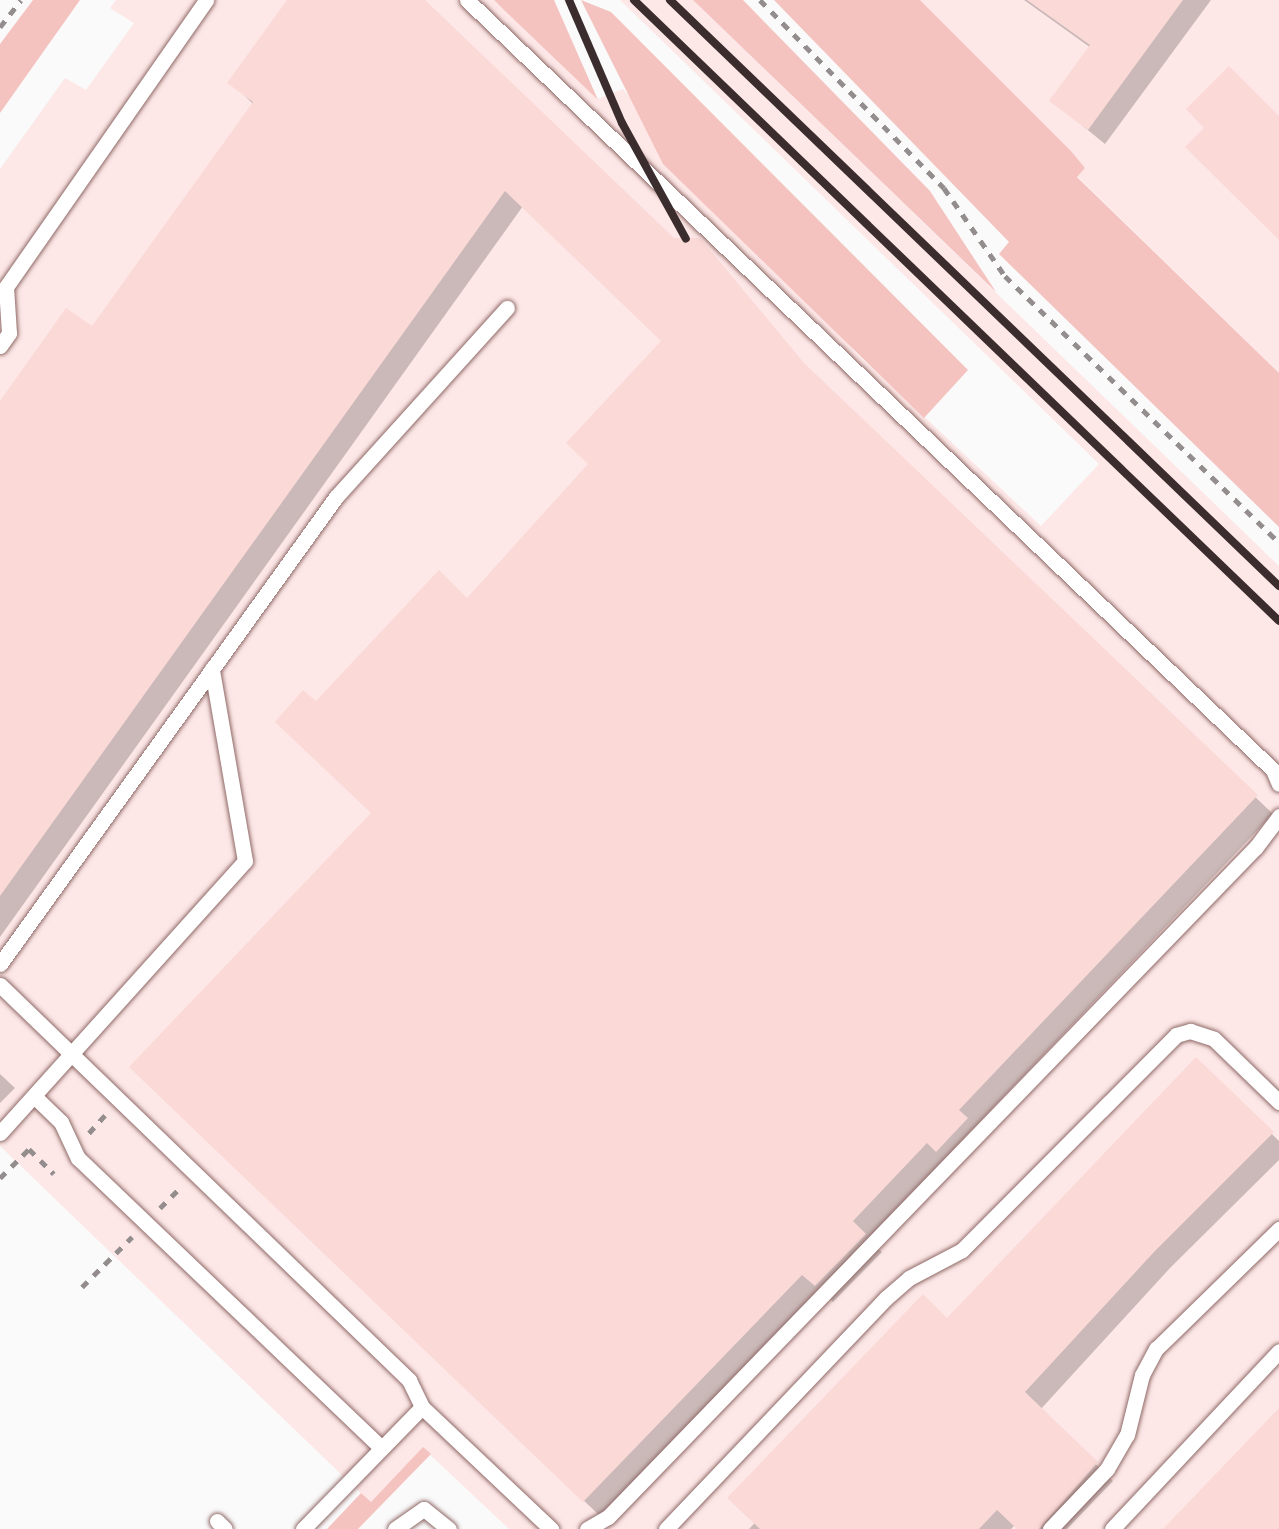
<!DOCTYPE html>
<style>
body{margin:0}
#map{position:relative;width:1279px;height:1529px;overflow:hidden;background:#fafafa;font-family:"Crimson Pro",serif}
div>[style]{position:absolute}
.built>*{inset:0;background:#fde8e7}
.green>*{inset:0;background:#f4c3c0}
.shadow>*{inset:0;background:#0003}
.building>*{inset:0;background:#fad9d7}
.path>*{height:5px;margin-top:-2.5px;transform-origin:0;background:repeating-linear-gradient(90deg,#948d8d 0 8px,transparent 0 16px)}
.roads{filter:drop-shadow(0 0 2px #8e6967) drop-shadow(0 0 2px #8e6967)}
.lane>*{height:15px;margin:-7.5px;padding:0 7.5px;transform-origin:7.5px;border-radius:7.5px;background:#fff}
.rail>*{height:8px;margin:-4px;padding:0 4px;transform-origin:4px;border-radius:4px;background:#3b2d2d}
span{translate:-50% -50%;white-space:nowrap;text-align:center;line-height:1.15;-webkit-text-stroke:8px #fff;paint-order:stroke}
</style>
<div id="map">
<div class="built">
<i style="clip-path:polygon(116px 0,494px 0,597px 99px,623px 89px,857px 354px,1041px 526px,1099px 464px,620px 0,693px 0,1279px 566px,1279px 1529px,509px 1529px,423px 1448px,371px 1503px,0 1146px,0 169px,65px 78px,86px 90px,134px 23px,110px 8px)"></i>
<i style="clip-path:polygon(920px 0,1279px 0,1279px 373px,1077px 176px,1085px 168px,1071px 151px)"></i>
</div>
<div class="green">
<i style="clip-path:polygon(33px 0,80px 0,0 113px,0 44px)"></i>
<i style="clip-path:polygon(494px 0,554px 0,598px 100px,504px 10px)"></i>
<i style="clip-path:polygon(581px 0,611px 12px,968px 370px,924px 418px,663px 164px)"></i>
<i style="clip-path:polygon(693px 0,743px 0,930px 191px,996px 292px)"></i>
<i style="clip-path:polygon(774px 0,920px 0,1071px 151px,1085px 168px,1077px 177px,1279px 373px,1279px 527px,999px 254px,1009px 242px)"></i>
<i style="clip-path:polygon(423px 1447px,431px 1454px,358px 1529px,327px 1529px,361px 1493px,371px 1502px)"></i>
</div>
<div class="shadow">
<i style="clip-path:polygon(290px 0,421px 0,1273px 814px,868px 1239px,882px 1252px,833px 1302px,821px 1290px,602px 1518px,132px 1067px,374px 814px,316px 704px,467px 601px,592px 464px,664px 341px,523px 206px,0 937px,0 405px,93px 330px,254px 105px,231px 82px)"></i>
<i style="clip-path:polygon(1024px 0,1211px 0,1105px 144px,1052px 101px,1091px 48px)"></i>
<i style="clip-path:polygon(1196px 1060px,1279px 1141px,1279px 1160px,1170px 1268px,1040px 1410px,1113px 1481px,1067px 1529px,1019px 1529px,1015px 1525px,1011px 1529px,749px 1529px)"></i>
<i style="clip-path:polygon(0 1074px,15px 1088px,0 1103px)"></i>
</div>
<div class="building">
<i style="clip-path:polygon(287px 0,425px 0,674px 238px,700px 238px,804px 363px,1258px 795px,959px 1110px,968px 1118px,936px 1152px,927px 1143px,853px 1221px,866px 1234px,815px 1286px,802px 1275px,583px 1502px,129px 1067px,371px 813px,275px 722px,303px 690px,316px 701px,439px 570px,467px 598px,588px 464px,566px 443px,661px 341px,505px 191px,0 896px,0 401px,66px 308px,92px 326px,253px 102px,227px 83px)"></i>
<i style="clip-path:polygon(1027px 0,1183px 0,1088px 130px,1049px 101px,1090px 45px)"></i>
<i style="clip-path:polygon(1229px 66px,1279px 116px,1279px 240px,1185px 147px,1204px 128px,1186px 109px)"></i>
<i style="clip-path:polygon(1196px 1057px,1274px 1132px,1154px 1252px,1025px 1392px,1098px 1462px,1039px 1529px,1017px 1529px,997px 1510px,979px 1529px,760px 1529px,727px 1498px,923px 1294px,947px 1318px)"></i>
<i style="clip-path:polygon(1279px 1408px,1279px 1529px,1163px 1529px)"></i>
</div>
<div class="path">
<i style="left:760px;top:0;width:263px;rotate:45.6deg"></i>
<i style="left:944px;top:188px;width:107px;rotate:55.3deg"></i>
<i style="left:1005px;top:276px;width:382px;rotate:44.2deg"></i>
<i style="left:0;top:27px;width:34px;rotate:-52deg"></i>
<i style="left:89px;top:1133px;width:24px;rotate:-48deg"></i>
<i style="left:0;top:1178px;width:41px;rotate:-45deg"></i>
<i style="left:29px;top:1149px;width:35px;rotate:45deg"></i>
<i style="left:160px;top:1208px;width:30px;rotate:-45deg"></i>
<i style="left:82px;top:1287px;width:71px;rotate:-45deg"></i>
</div>
<div class="roads">
<div class="lane">
<i style="left:467px;top:0;width:1115px;rotate:43.69deg"></i>
<i style="left:1273px;top:770px;width:15px;rotate:67deg"></i>
<i style="left:0;top:346px;width:16px;rotate:-55deg"></i>
<i style="left:9px;top:333px;width:46px;rotate:-93.7deg"></i>
<i style="left:6px;top:287px;width:350px;rotate:-55.1deg"></i>
<i style="left:0;top:964px;width:575px;rotate:-54.27deg"></i>
<i style="left:336px;top:497px;width:255px;rotate:-47.9deg"></i>
<i style="left:0;top:985px;width:569px;rotate:44deg"></i>
<i style="left:409px;top:1380px;width:30px;rotate:64deg"></i>
<i style="left:35px;top:1097px;width:36px;rotate:44deg"></i>
<i style="left:61px;top:1122px;width:40px;rotate:65deg"></i>
<i style="left:78px;top:1158px;width:419px;rotate:43.7deg"></i>
<i style="left:0;top:1133px;width:366px;rotate:-48deg"></i>
<i style="left:245px;top:861px;width:195px;rotate:-99.8deg"></i>
<i style="left:217px;top:1521px;width:11px;rotate:45deg"></i>
<i style="left:303px;top:1529px;width:170px;rotate:-45.7deg"></i>
<i style="left:422px;top:1407px;width:178px;rotate:43.4deg"></i>
<i style="left:395px;top:1529px;width:35px;rotate:-35deg"></i>
<i style="left:424px;top:1509px;width:32px;rotate:39deg"></i>
<i style="left:587px;top:1529px;width:24px;rotate:-30deg"></i>
<i style="left:608px;top:1517px;width:932px;rotate:-45.96deg"></i>
<i style="left:1256px;top:847px;width:39px;rotate:-53deg"></i>
<i style="left:666px;top:1529px;width:319px;rotate:-46.4deg"></i>
<i style="left:886px;top:1298px;width:30px;rotate:-41deg"></i>
<i style="left:909px;top:1278px;width:60px;rotate:-27.8deg"></i>
<i style="left:962px;top:1250px;width:303px;rotate:-45.1deg"></i>
<i style="left:1176px;top:1035px;width:15px;rotate:-16deg"></i>
<i style="left:1190px;top:1031px;width:25px;rotate:18deg"></i>
<i style="left:1214px;top:1039px;width:91px;rotate:44.1deg"></i>
<i style="left:1050px;top:1529px;width:83px;rotate:-46.5deg"></i>
<i style="left:1107px;top:1469px;width:39px;rotate:-60deg"></i>
<i style="left:1127px;top:1435px;width:62px;rotate:-76deg"></i>
<i style="left:1142px;top:1375px;width:30px;rotate:-62deg"></i>
<i style="left:1156px;top:1349px;width:172px;rotate:-44.3deg"></i>
<i style="left:1112px;top:1529px;width:244px;rotate:-46.8deg"></i>
</div>
</div>
<div class="rail">
<i style="left:569px;top:0;width:134px;rotate:66.7deg"></i>
<i style="left:622px;top:123px;width:132px;rotate:61.1deg"></i>
<i style="left:634px;top:0;width:895px;rotate:43.91deg"></i>
<i style="left:670px;top:0;width:845px;rotate:43.9deg"></i>
</div>
</div>
